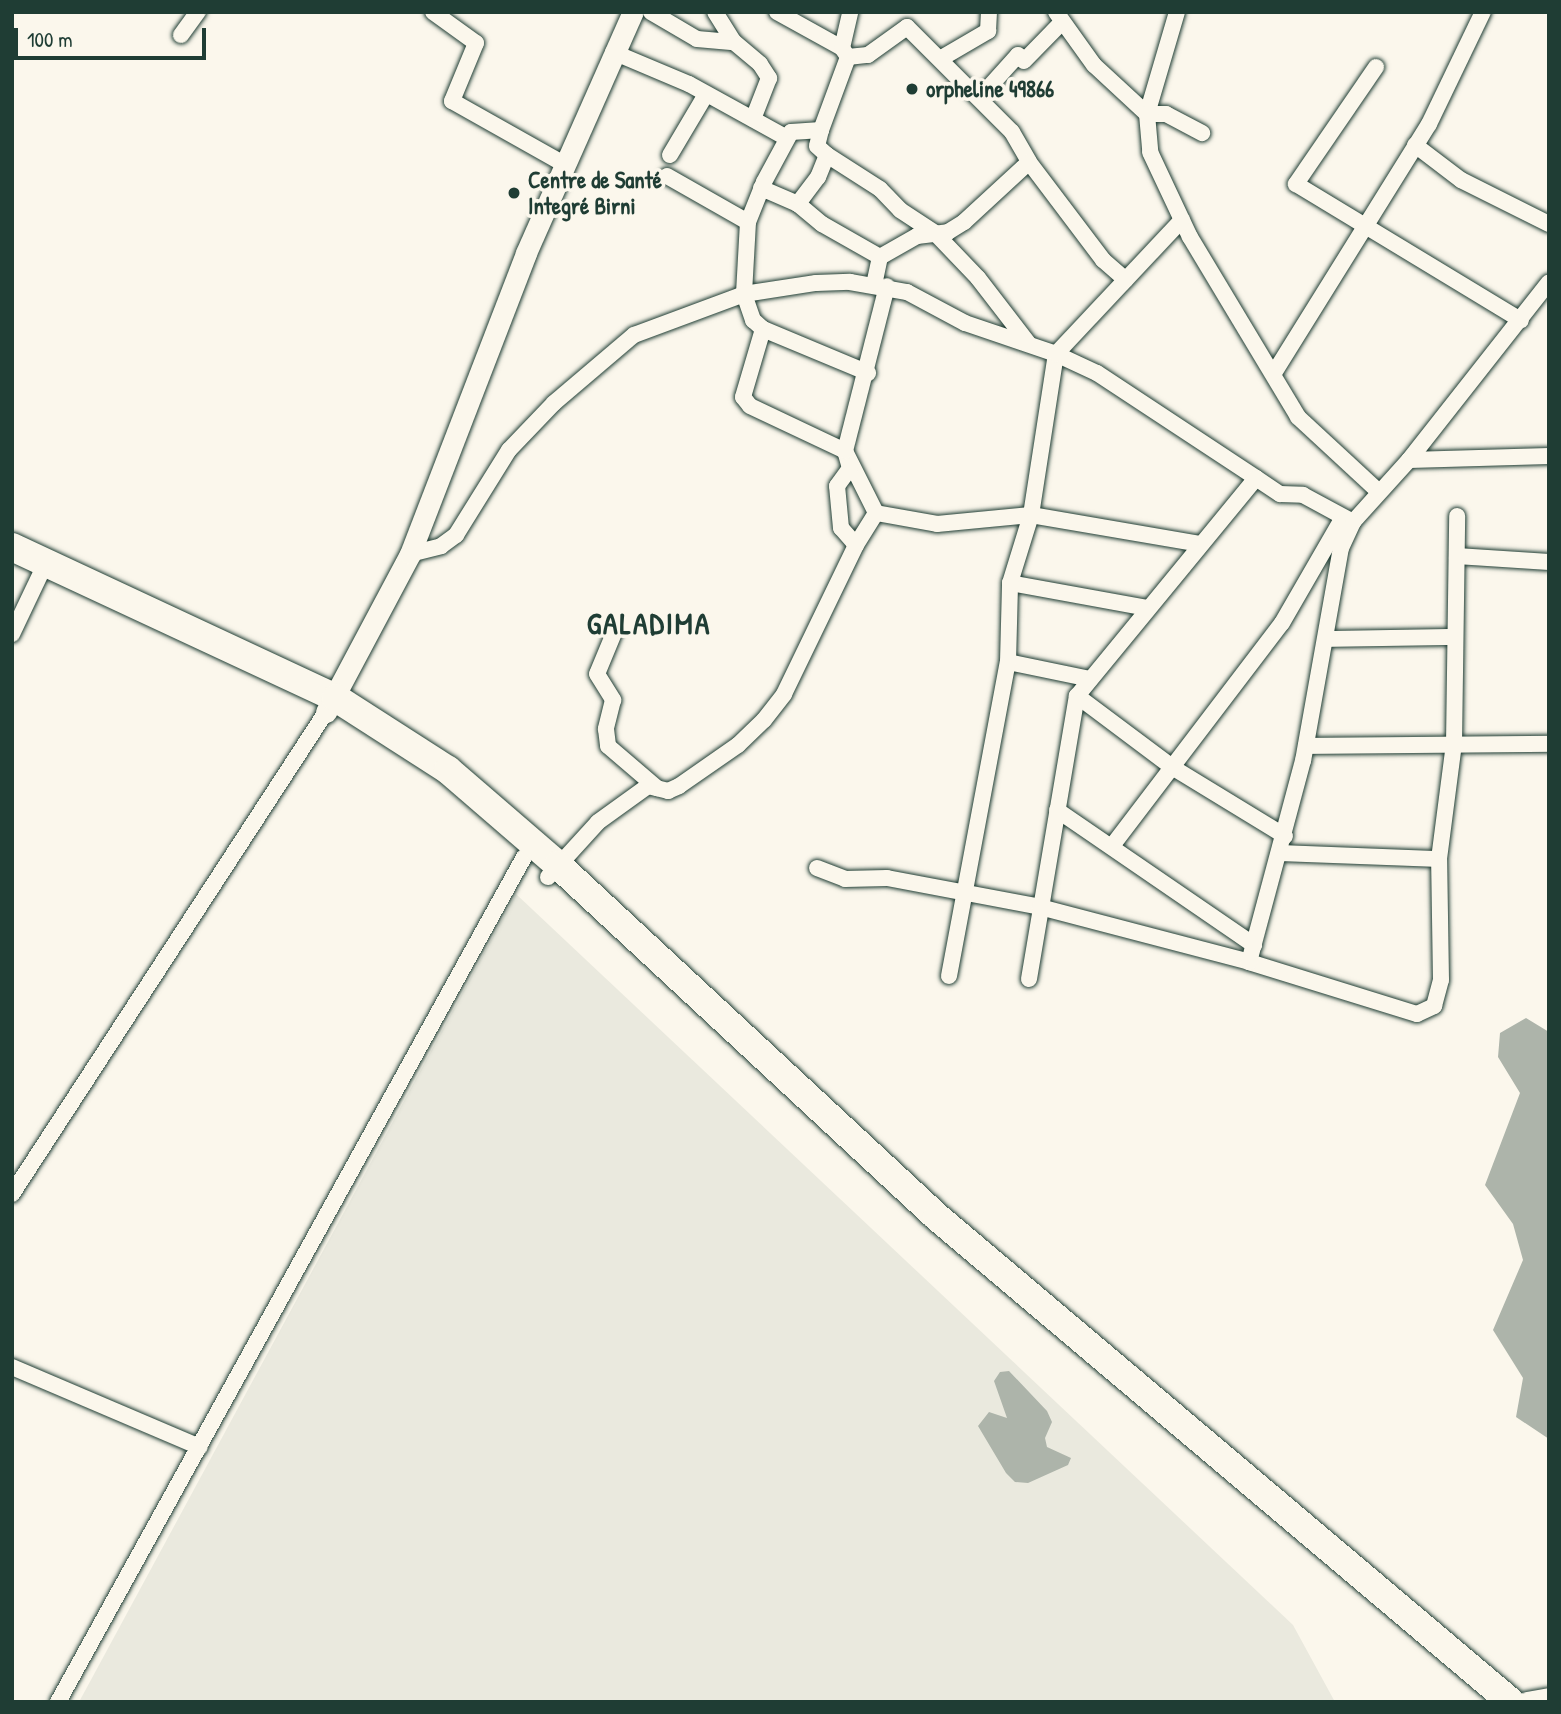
<!DOCTYPE html>
<meta charset="utf-8">
<style>
body{margin:0}
#map{position:relative;width:1561px;height:1714px;overflow:hidden;background:#fbf7ec;font-family:"Patrick Hand",sans-serif}
div>[style]{position:absolute}
.built>*{inset:0;background:#eae9de}
.water>*{inset:0;background:#adb4aa}
.roads{filter:drop-shadow(0 0 2px #1f3d34) drop-shadow(0 0 2px #1f3d34)}
.street>*{height:16px;margin:-8px;padding:0 8px;transform-origin:8px;border-radius:8px;background:#fbf7ec}
.secondary>*{height:21px;margin:-10.5px;padding:0 10.5px;transform-origin:10.5px;border-radius:10.5px;background:#fbf7ec}
.highway>*{height:28px;margin:-14px;padding:0 14px;transform-origin:14px;border-radius:14px;background:#fbf7ec}
.dots>*{width:19px;height:19px;translate:-50% -50%;box-sizing:border-box;border:4px solid #fbf7ec;border-radius:50%}
span{translate:-50% -50%;white-space:nowrap;text-align:center;line-height:1.15;-webkit-text-stroke:7px #fbf7ec;paint-order:stroke}
.poi-label{font-size:23px;color:#1f3d34;font-weight:700}
.left{translate:0 -50%;text-align:left}
.district-label{font-size:30px;color:#1f3d34;font-weight:700;letter-spacing:2px}
.frame{position:absolute;inset:0;border:14px solid #1f3d34;pointer-events:none}
.scale{position:absolute;left:14px;top:28px;width:192px;height:32px;box-sizing:border-box;border:4px solid #1f3d34;border-top:0;padding-left:9px;font-size:21px;line-height:24px;white-space:nowrap;color:#1f3d34;-webkit-text-stroke:5px #fbf7ec;paint-order:stroke}
</style>
<div id="map">
<div class="built">
<i style="clip-path:polygon(516px 894px,1293px 1625px,1335px 1702px,79px 1702px)"></i>
</div>
<div class="water">
<i style="clip-path:polygon(1526px 1018px,1549px 1032px,1549px 1439px,1516px 1417px,1523px 1378px,1493px 1330px,1523px 1260px,1513px 1224px,1485px 1185px,1520px 1093px,1498px 1057px,1500px 1033px)"></i>
<i style="clip-path:polygon(1009px 1371px,1047px 1411px,1052px 1422px,1045px 1438px,1047px 1447px,1071px 1458px,1068px 1465px,1028px 1483px,1015px 1482px,1006px 1473px,978px 1426px,989px 1412px,1007px 1418px,994px 1381px,1000px 1372px)"></i>
</div>
<div class="roads">
<div class="street">
<i style="left:433px;top:12px;width:53px;rotate:35.8deg"></i>
<i style="left:476px;top:43px;width:63px;rotate:112.5deg"></i>
<i style="left:452px;top:101px;width:129px;rotate:29.4deg"></i>
<i style="left:651px;top:12px;width:53px;rotate:30.4deg"></i>
<i style="left:697px;top:39px;width:37px;rotate:5deg"></i>
<i style="left:715px;top:12px;width:36px;rotate:58deg"></i>
<i style="left:734px;top:42px;width:34px;rotate:40deg"></i>
<i style="left:760px;top:64px;width:17px;rotate:57deg"></i>
<i style="left:769px;top:78px;width:44px;rotate:111.3deg"></i>
<i style="left:777px;top:12px;width:74px;rotate:29deg"></i>
<i style="left:842px;top:48px;width:11px;rotate:56deg"></i>
<i style="left:848px;top:57px;width:78px;rotate:110.3deg"></i>
<i style="left:821px;top:130px;width:30px;rotate:176deg"></i>
<i style="left:791px;top:132px;width:57px;rotate:118.4deg"></i>
<i style="left:764px;top:182px;width:43px;rotate:111.8deg"></i>
<i style="left:748px;top:222px;width:72px;rotate:93.2deg"></i>
<i style="left:744px;top:294px;width:28px;rotate:71deg"></i>
<i style="left:753px;top:320px;width:13px;rotate:42deg"></i>
<i style="left:763px;top:329px;width:114px;rotate:22.7deg"></i>
<i style="left:1056px;top:12px;width:65px;rotate:54.4deg"></i>
<i style="left:1094px;top:65px;width:72px;rotate:42.8deg"></i>
<i style="left:1147px;top:114px;width:38px;rotate:85deg"></i>
<i style="left:1150px;top:152px;width:94px;rotate:64.8deg"></i>
<i style="left:1190px;top:237px;width:210px;rotate:59deg"></i>
<i style="left:1298px;top:417px;width:110px;rotate:42.8deg"></i>
<i style="left:1177px;top:12px;width:106px;rotate:106.4deg"></i>
<i style="left:1147px;top:114px;width:19px"></i>
<i style="left:1166px;top:114px;width:41px;rotate:27.8deg"></i>
<i style="left:181px;top:35px;width:29px;rotate:-54deg"></i>
<i style="left:842px;top:48px;width:37px;rotate:-77deg"></i>
<i style="left:613px;top:52px;width:82px;rotate:22.8deg"></i>
<i style="left:689px;top:84px;width:112px;rotate:28.9deg"></i>
<i style="left:848px;top:57px;width:20px;rotate:-6deg"></i>
<i style="left:868px;top:55px;width:48px;rotate:-35.7deg"></i>
<i style="left:907px;top:27px;width:148px;rotate:45deg"></i>
<i style="left:1012px;top:132px;width:34px;rotate:60deg"></i>
<i style="left:1029px;top:162px;width:123px;rotate:52.9deg"></i>
<i style="left:1103px;top:260px;width:30px;rotate:41deg"></i>
<i style="left:940px;top:59px;width:56px;rotate:-30.3deg"></i>
<i style="left:988px;top:31px;width:19px;rotate:-87deg"></i>
<i style="left:1376px;top:67px;width:142px;rotate:124.4deg"></i>
<i style="left:1296px;top:184px;width:263px;rotate:31.2deg"></i>
<i style="left:981px;top:96px;width:55px;rotate:-47.9deg"></i>
<i style="left:1018px;top:55px;width:8px;rotate:45deg"></i>
<i style="left:1024px;top:61px;width:54px;rotate:-45.7deg"></i>
<i style="left:821px;top:130px;width:16px;rotate:104deg"></i>
<i style="left:817px;top:146px;width:13px;rotate:42deg"></i>
<i style="left:827px;top:155px;width:63px;rotate:32.7deg"></i>
<i style="left:880px;top:189px;width:29px;rotate:46deg"></i>
<i style="left:900px;top:210px;width:42px;rotate:33.3deg"></i>
<i style="left:935px;top:233px;width:62px;rotate:46.3deg"></i>
<i style="left:978px;top:278px;width:82px;rotate:52.4deg"></i>
<i style="left:1415px;top:145px;width:58px;rotate:37.3deg"></i>
<i style="left:1461px;top:180px;width:98px;rotate:26.6deg"></i>
<i style="left:670px;top:155px;width:69px;rotate:-59.3deg"></i>
<i style="left:827px;top:155px;width:24px;rotate:112deg"></i>
<i style="left:818px;top:177px;width:34px;rotate:127deg"></i>
<i style="left:798px;top:204px;width:31px;rotate:40deg"></i>
<i style="left:822px;top:224px;width:67px;rotate:29.6deg"></i>
<i style="left:667px;top:176px;width:93px;rotate:29.6deg"></i>
<i style="left:761px;top:188px;width:40px;rotate:23.4deg"></i>
<i style="left:874px;top:285px;width:29px;rotate:-78deg"></i>
<i style="left:880px;top:257px;width:43px;rotate:-29.6deg"></i>
<i style="left:917px;top:236px;width:31px;rotate:-7deg"></i>
<i style="left:948px;top:232px;width:19px;rotate:-32deg"></i>
<i style="left:964px;top:222px;width:88px;rotate:-42.7deg"></i>
<i style="left:763px;top:329px;width:71px;rotate:106.4deg"></i>
<i style="left:743px;top:397px;width:11px;rotate:52deg"></i>
<i style="left:750px;top:406px;width:105px;rotate:25.3deg"></i>
<i style="left:845px;top:451px;width:69px;rotate:63.4deg"></i>
<i style="left:876px;top:513px;width:62px;rotate:10.2deg"></i>
<i style="left:937px;top:524px;width:94px;rotate:-5.5deg"></i>
<i style="left:1031px;top:515px;width:171px;rotate:9.7deg"></i>
<i style="left:1274px;top:373px;width:293px;rotate:-58.1deg"></i>
<i style="left:1429px;top:124px;width:124px;rotate:-64.3deg"></i>
<i style="left:1409px;top:460px;width:226px;rotate:-51.8deg"></i>
<i style="left:856px;top:545px;width:23px;rotate:-131deg"></i>
<i style="left:841px;top:528px;width:42px;rotate:-95.4deg"></i>
<i style="left:837px;top:486px;width:22px;rotate:-54deg"></i>
<i style="left:850px;top:468px;width:18px;rotate:-106deg"></i>
<i style="left:845px;top:451px;width:170px;rotate:-75.7deg"></i>
<i style="left:410px;top:554px;width:32px;rotate:-14deg"></i>
<i style="left:441px;top:546px;width:19px;rotate:-36deg"></i>
<i style="left:456px;top:535px;width:100px;rotate:-58.1deg"></i>
<i style="left:509px;top:450px;width:65px;rotate:-46.2deg"></i>
<i style="left:554px;top:403px;width:105px;rotate:-40.4deg"></i>
<i style="left:634px;top:335px;width:117px;rotate:-20.4deg"></i>
<i style="left:744px;top:294px;width:73px;rotate:-8.7deg"></i>
<i style="left:816px;top:283px;width:34px;rotate:-2deg"></i>
<i style="left:850px;top:282px;width:58px;rotate:10deg"></i>
<i style="left:907px;top:292px;width:66px;rotate:28.1deg"></i>
<i style="left:965px;top:323px;width:96px;rotate:18.8deg"></i>
<i style="left:1056px;top:354px;width:45px;rotate:24.9deg"></i>
<i style="left:1097px;top:373px;width:191px;rotate:33.4deg"></i>
<i style="left:1457px;top:556px;width:92px;rotate:3.7deg"></i>
<i style="left:1010px;top:583px;width:139px;rotate:10.3deg"></i>
<i style="left:614px;top:633px;width:44px;rotate:112.5deg"></i>
<i style="left:597px;top:674px;width:31px;rotate:58deg"></i>
<i style="left:613px;top:700px;width:30px;rotate:104deg"></i>
<i style="left:606px;top:729px;width:17px;rotate:83deg"></i>
<i style="left:608px;top:746px;width:65px;rotate:40.6deg"></i>
<i style="left:12px;top:634px;width:65px;rotate:-64.6deg"></i>
<i style="left:1326px;top:639px;width:129px;rotate:-0.9deg"></i>
<i style="left:1008px;top:662px;width:84px;rotate:11.7deg"></i>
<i style="left:1306px;top:746px;width:243px;rotate:-0.5deg"></i>
<i style="left:1057px;top:810px;width:239px;rotate:34.4deg"></i>
<i style="left:1285px;top:836px;width:132px;rotate:-148.6deg"></i>
<i style="left:1172px;top:767px;width:119px;rotate:-143.2deg"></i>
<i style="left:1077px;top:696px;width:282px;rotate:-50.6deg"></i>
<i style="left:1256px;top:478px;width:29px;rotate:34deg"></i>
<i style="left:1280px;top:494px;width:23px;rotate:2deg"></i>
<i style="left:1303px;top:495px;width:57px;rotate:28.4deg"></i>
<i style="left:1112px;top:846px;width:280px;rotate:-52.7deg"></i>
<i style="left:1282px;top:623px;width:120px;rotate:-60deg"></i>
<i style="left:1281px;top:853px;width:158px;rotate:2.2deg"></i>
<i style="left:817px;top:868px;width:30px;rotate:21deg"></i>
<i style="left:845px;top:879px;width:42px;rotate:-1.4deg"></i>
<i style="left:887px;top:878px;width:156px;rotate:10.7deg"></i>
<i style="left:1040px;top:907px;width:216px;rotate:14.7deg"></i>
<i style="left:1249px;top:962px;width:176px;rotate:17.2deg"></i>
<i style="left:1417px;top:1014px;width:19px;rotate:-25deg"></i>
<i style="left:1434px;top:1006px;width:27px;rotate:-75deg"></i>
<i style="left:1441px;top:980px;width:121px;rotate:-90.9deg"></i>
<i style="left:1439px;top:859px;width:116px;rotate:-82.6deg"></i>
<i style="left:1454px;top:744px;width:228px;rotate:-89.2deg"></i>
<i style="left:548px;top:877px;width:74px;rotate:-47.7deg"></i>
<i style="left:598px;top:822px;width:62px;rotate:-35.8deg"></i>
<i style="left:648px;top:786px;width:21px;rotate:14deg"></i>
<i style="left:668px;top:791px;width:12px;rotate:-24deg"></i>
<i style="left:679px;top:786px;width:72px;rotate:-34.8deg"></i>
<i style="left:738px;top:745px;width:36px;rotate:-44deg"></i>
<i style="left:764px;top:720px;width:33px;rotate:-52deg"></i>
<i style="left:784px;top:694px;width:165px;rotate:-64.2deg"></i>
<i style="left:856px;top:545px;width:38px;rotate:-58deg"></i>
<i style="left:1249px;top:962px;width:208px;rotate:-75deg"></i>
<i style="left:1303px;top:761px;width:216px;rotate:-79.9deg"></i>
<i style="left:1341px;top:548px;width:29px;rotate:-65deg"></i>
<i style="left:1353px;top:522px;width:84px;rotate:-47.9deg"></i>
<i style="left:1409px;top:460px;width:140px;rotate:-1.6deg"></i>
<i style="left:949px;top:976px;width:319px;rotate:-79.4deg"></i>
<i style="left:1008px;top:662px;width:79px;rotate:-88.5deg"></i>
<i style="left:1010px;top:583px;width:71px;rotate:-72.8deg"></i>
<i style="left:1031px;top:515px;width:163px;rotate:-81.2deg"></i>
<i style="left:1056px;top:354px;width:184px;rotate:-46.8deg"></i>
<i style="left:1029px;top:979px;width:287px;rotate:-80.4deg"></i>
<i style="left:12px;top:1194px;width:575px;rotate:-56.92deg"></i>
<i style="left:12px;top:1367px;width:204px;rotate:23.1deg"></i>
<i style="left:58px;top:1702px;width:965px;rotate:-61.12deg"></i>
</div>
<div class="secondary">
<i style="left:326px;top:712px;width:179px;rotate:-62deg"></i>
<i style="left:410px;top:554px;width:323px;rotate:-68.9deg"></i>
<i style="left:526px;top:253px;width:264px;rotate:-66.1deg"></i>
<i style="left:1527px;top:1702px;width:22px;rotate:-10deg"></i>
</div>
<div class="highway">
<i style="left:12px;top:547px;width:357px;rotate:25deg"></i>
<i style="left:336px;top:698px;width:133px;rotate:32.7deg"></i>
<i style="left:448px;top:770px;width:145px;rotate:40.8deg"></i>
<i style="left:558px;top:865px;width:517px;rotate:42.88deg"></i>
<i style="left:937px;top:1217px;width:751px;rotate:40.2deg"></i>
</div>
</div>
<div class="dots">
<i style="left:912px;top:89px;background:#1f3d34"></i>
<i style="left:514px;top:193px;background:#1f3d34"></i>
</div>
<div class="poi-label">
<span class="left" style="left:926px;top:89px">orpheline 49866</span>
<span class="left" style="left:528px;top:193px">Centre de Santé<br>Integré Birni</span>
</div>
<div class="district-label">
<span style="left:649px;top:623px">GALADIMA</span>
</div>
<div class="frame"></div>
<div class="scale">100 m</div>
</div>
